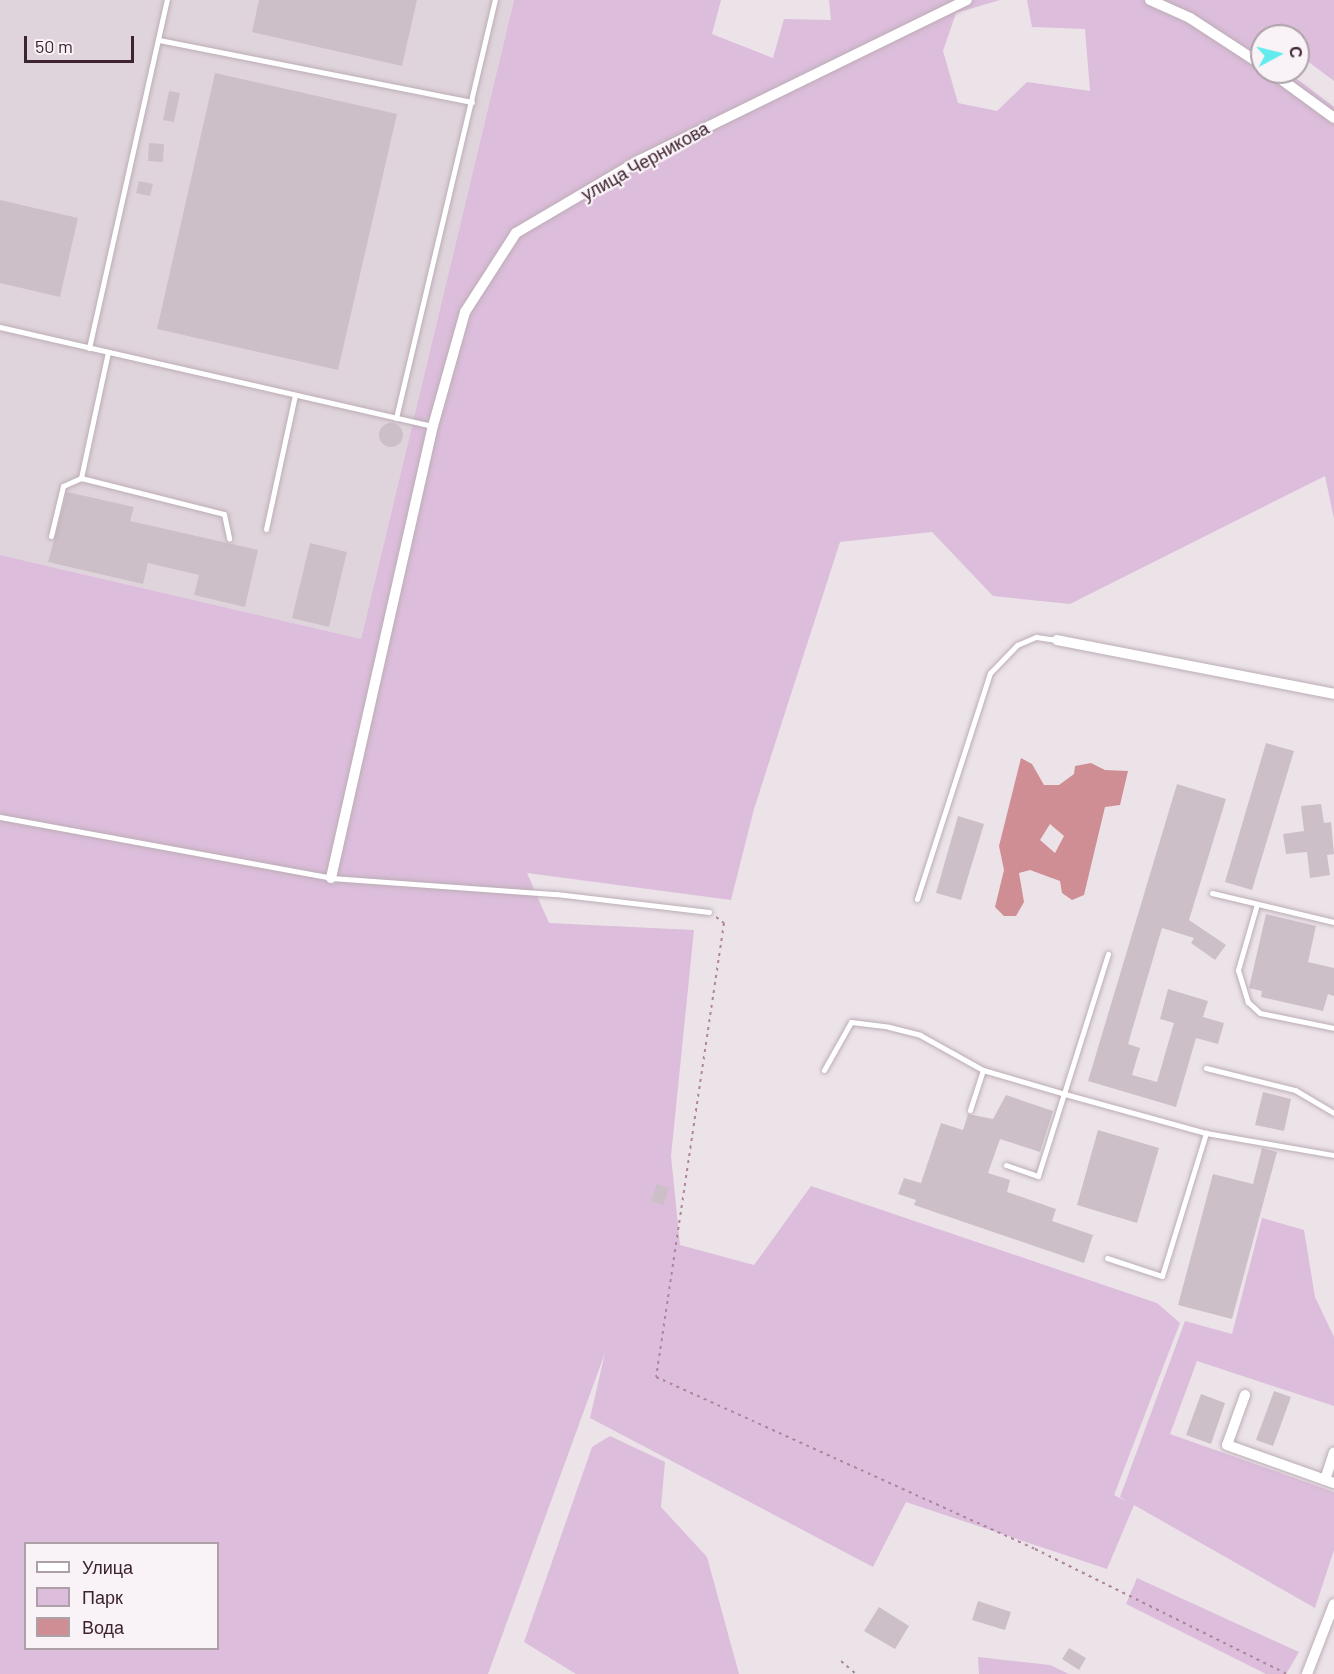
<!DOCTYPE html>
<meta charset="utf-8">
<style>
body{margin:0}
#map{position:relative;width:1334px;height:1674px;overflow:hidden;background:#ece3e9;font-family:Barlow,sans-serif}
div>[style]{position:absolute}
.built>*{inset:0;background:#e0d4dc}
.green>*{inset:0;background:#dcbddb}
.water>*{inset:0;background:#cf8e93}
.building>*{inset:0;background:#cdbfc8}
.round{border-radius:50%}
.path>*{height:2px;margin-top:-1px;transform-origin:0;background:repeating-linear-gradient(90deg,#ae859c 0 3px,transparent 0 7.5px)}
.roads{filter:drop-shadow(0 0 2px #bbadb5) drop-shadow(0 0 2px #bbadb5)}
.lane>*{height:5px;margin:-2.5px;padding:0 2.5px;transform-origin:2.5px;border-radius:2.5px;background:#fff}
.street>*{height:10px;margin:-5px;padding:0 5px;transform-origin:5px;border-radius:5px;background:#fff}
span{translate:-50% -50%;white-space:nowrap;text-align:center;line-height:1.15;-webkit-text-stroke:4.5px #f9f3f7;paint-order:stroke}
.street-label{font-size:18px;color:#3d2330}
.legend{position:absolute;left:24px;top:1542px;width:195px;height:108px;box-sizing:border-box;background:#f9f3f7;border:2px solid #aea0a7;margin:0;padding:8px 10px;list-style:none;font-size:18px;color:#3d2330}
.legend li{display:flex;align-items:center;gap:12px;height:30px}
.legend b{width:30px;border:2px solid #aea0a7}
.north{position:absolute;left:1250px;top:24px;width:60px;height:60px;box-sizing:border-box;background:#f9f3f7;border:2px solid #aea0a7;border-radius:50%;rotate:83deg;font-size:16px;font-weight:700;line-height:24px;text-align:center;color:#3d2330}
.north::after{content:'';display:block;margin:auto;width:21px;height:27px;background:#61ebec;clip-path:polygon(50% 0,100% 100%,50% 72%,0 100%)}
.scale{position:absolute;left:24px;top:36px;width:110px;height:27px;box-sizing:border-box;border:3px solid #3d2330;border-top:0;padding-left:8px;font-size:18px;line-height:21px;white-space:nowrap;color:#3d2330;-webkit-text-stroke:4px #f9f3f7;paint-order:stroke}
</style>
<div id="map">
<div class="built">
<i style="clip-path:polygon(0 0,514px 0,361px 639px,0 555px)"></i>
</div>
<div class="green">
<i style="clip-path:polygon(evenodd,514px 0,721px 0,712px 34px,773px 58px,784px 19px,831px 20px,829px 0,1000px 0,956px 13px,943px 51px,958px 103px,997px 111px,1027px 82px,1090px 91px,1085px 29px,1032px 27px,1027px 0,1334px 0,1334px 81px,1298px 54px,1298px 36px,1262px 36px,1262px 72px,1288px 72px,1334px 107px,1334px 519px,1325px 476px,1070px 604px,993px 596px,932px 532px,840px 542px,754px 809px,731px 900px,527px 873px,549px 923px,694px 930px,671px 1156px,680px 1245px,754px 1265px,811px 1186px,1157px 1303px,1180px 1323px,1114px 1495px,1126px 1501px,1120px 1497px,1185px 1321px,1232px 1334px,1262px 1218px,1304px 1230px,1315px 1297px,1334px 1337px,1334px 1406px,1197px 1361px,1170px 1434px,1334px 1492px,1334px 1550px,1315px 1608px,1134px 1505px,1107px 1569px,906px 1502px,873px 1567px,590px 1418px,605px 1353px,488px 1674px,0 1674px,0 555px,361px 639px,514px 0,26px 1544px,218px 1544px,218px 1648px,26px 1648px,26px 1544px)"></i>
<i style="clip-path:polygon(610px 1436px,665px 1462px,661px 1507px,707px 1557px,739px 1674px,576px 1674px,524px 1642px,592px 1447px)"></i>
<i style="clip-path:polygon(1137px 1578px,1299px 1652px,1286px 1674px,1266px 1674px,1126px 1604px)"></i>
<i style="clip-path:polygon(978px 1657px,1050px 1665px,1069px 1674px,979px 1674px)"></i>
</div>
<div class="water">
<i style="clip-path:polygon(evenodd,1021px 758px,1032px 764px,1044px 785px,1059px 785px,1074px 774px,1075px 766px,1091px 763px,1105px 770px,1128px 771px,1120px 805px,1105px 807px,1084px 895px,1072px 900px,1062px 893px,1060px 881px,1030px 870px,1019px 873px,1024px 902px,1016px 916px,1004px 916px,995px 907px,1004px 870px,999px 846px,1021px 758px,1050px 824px,1064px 836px,1055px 853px,1040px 840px,1050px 824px)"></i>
</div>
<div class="building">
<i style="clip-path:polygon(259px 0,417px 0,402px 66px,252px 32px)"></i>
<i style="clip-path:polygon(215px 73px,397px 114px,338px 370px,157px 329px)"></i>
<i style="clip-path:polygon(169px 91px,180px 93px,174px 122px,163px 120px)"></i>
<i style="clip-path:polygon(149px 143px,164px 144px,163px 162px,148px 161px)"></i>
<i style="clip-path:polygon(139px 181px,153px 184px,150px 196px,136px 193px)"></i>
<i style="clip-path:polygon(0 200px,78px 218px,60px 297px,0 283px)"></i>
<i class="round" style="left:379px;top:423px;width:24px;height:24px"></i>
<i style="clip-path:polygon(67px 492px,134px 507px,130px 521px,258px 550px,245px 607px,194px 595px,199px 575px,148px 563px,143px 584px,48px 562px)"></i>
<i style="clip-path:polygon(310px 543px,347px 552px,329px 627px,292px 618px)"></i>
<i style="clip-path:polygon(1266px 743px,1294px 751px,1252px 890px,1225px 882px)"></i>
<i style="clip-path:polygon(1177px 784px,1226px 799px,1189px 920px,1226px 945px,1215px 960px,1191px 943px,1194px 938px,1162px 928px,1128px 1044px,1140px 1048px,1132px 1075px,1157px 1082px,1174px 1023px,1160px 1019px,1168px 989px,1208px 1001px,1203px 1017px,1224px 1023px,1218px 1044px,1196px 1038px,1176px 1107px,1088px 1081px)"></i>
<i style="clip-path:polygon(1321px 804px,1324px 823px,1331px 822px,1334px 854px,1327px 855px,1330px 875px,1310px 878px,1307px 852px,1286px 854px,1283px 834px,1304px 831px,1301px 806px)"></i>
<i style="clip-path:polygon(958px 816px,984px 824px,961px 900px,936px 893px)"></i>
<i style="clip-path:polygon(1266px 914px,1316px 926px,1308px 962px,1334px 968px,1334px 996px,1328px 994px,1323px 1011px,1261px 997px,1262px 991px,1249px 988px)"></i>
<i style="clip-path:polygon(1263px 1092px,1291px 1099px,1284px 1131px,1255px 1125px)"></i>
<i style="clip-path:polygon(1006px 1095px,1053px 1111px,1040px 1152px,1000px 1139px,988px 1173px,1010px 1180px,1007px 1192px,1056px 1209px,1052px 1221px,1093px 1235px,1084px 1263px,914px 1205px,916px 1200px,898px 1194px,904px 1178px,921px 1183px,941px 1123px,963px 1130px,968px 1114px,993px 1119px)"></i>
<i style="clip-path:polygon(1098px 1130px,1159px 1148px,1137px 1223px,1077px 1205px)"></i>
<i style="clip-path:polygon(1262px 1148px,1277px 1152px,1232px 1319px,1178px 1305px,1213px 1174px,1253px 1184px)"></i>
<i style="clip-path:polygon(657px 1184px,669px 1188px,663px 1205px,651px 1201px)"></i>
<i style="clip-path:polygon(1274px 1391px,1291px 1397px,1273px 1446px,1256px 1440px)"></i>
<i style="clip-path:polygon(1201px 1394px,1225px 1403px,1211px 1444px,1186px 1435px)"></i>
<i style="clip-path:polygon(978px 1601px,1011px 1612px,1005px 1630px,972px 1620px)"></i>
<i style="clip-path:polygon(879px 1607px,909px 1626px,895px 1649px,864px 1631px)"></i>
<i style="clip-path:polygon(1069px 1648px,1086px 1658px,1079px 1670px,1062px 1659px)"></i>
</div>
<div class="path">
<i style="left:716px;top:917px;width:10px;rotate:37deg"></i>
<i style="left:724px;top:923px;width:459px;rotate:98.5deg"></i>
<i style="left:656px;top:1377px;width:416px;rotate:24.4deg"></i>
<i style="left:1035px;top:1549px;width:281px;rotate:26.4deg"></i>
<i style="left:841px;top:1661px;width:20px;rotate:41deg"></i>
</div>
<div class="roads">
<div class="lane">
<i style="left:159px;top:40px;width:319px;rotate:11.2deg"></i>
<i style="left:0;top:327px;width:444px;rotate:12.9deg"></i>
<i style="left:89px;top:348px;width:357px;rotate:-77.4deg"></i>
<i style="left:108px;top:352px;width:129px;rotate:102.1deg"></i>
<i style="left:81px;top:478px;width:147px;rotate:14.1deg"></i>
<i style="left:224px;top:514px;width:25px;rotate:78deg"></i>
<i style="left:396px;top:418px;width:430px;rotate:-76.7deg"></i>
<i style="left:266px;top:529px;width:137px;rotate:-77.8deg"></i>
<i style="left:51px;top:536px;width:51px;rotate:-76.5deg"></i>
<i style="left:63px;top:486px;width:20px;rotate:-24deg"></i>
<i style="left:0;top:817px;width:337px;rotate:10.4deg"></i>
<i style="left:331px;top:878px;width:226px;rotate:4.1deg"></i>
<i style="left:556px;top:894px;width:154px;rotate:6.7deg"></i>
<i style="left:1212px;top:893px;width:125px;rotate:13.4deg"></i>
<i style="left:917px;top:899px;width:237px;rotate:-72.1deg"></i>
<i style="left:990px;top:673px;width:39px;rotate:-46deg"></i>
<i style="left:1017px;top:645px;width:21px;rotate:-23deg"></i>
<i style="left:1036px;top:637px;width:21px;rotate:8deg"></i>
<i style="left:1257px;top:904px;width:69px;rotate:106.1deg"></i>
<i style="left:1238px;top:970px;width:34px;rotate:73deg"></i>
<i style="left:1248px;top:1002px;width:16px;rotate:43deg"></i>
<i style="left:1260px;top:1013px;width:76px;rotate:11.5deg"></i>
<i style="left:1206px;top:1068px;width:92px;rotate:13.9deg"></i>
<i style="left:1295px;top:1090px;width:45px;rotate:30.5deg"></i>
<i style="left:824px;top:1070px;width:55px;rotate:-60.6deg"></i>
<i style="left:851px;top:1022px;width:38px;rotate:7deg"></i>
<i style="left:889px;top:1027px;width:32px;rotate:14deg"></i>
<i style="left:920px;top:1035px;width:72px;rotate:29.1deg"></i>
<i style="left:983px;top:1070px;width:85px;rotate:16.3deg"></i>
<i style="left:1065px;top:1094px;width:146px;rotate:15.5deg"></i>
<i style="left:1206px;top:1133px;width:130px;rotate:9.8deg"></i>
<i style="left:970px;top:1110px;width:42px;rotate:-72deg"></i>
<i style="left:1006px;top:1165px;width:34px;rotate:19deg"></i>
<i style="left:1038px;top:1176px;width:233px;rotate:-72.5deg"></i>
<i style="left:1107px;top:1258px;width:58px;rotate:18.1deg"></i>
<i style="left:1162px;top:1276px;width:150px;rotate:-72.9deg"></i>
</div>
<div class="street">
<i style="left:1150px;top:0;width:44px;rotate:24.2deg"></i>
<i style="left:1190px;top:18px;width:86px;rotate:33.1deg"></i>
<i style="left:1271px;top:72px;width:78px;rotate:36.1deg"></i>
<i style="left:1057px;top:640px;width:282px;rotate:11deg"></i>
<i style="left:331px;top:878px;width:463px;rotate:-77.3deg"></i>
<i style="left:433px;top:426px;width:118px;rotate:-74.3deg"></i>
<i style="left:465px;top:312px;width:94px;rotate:-57.2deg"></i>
<i style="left:516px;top:233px;width:144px;rotate:-30.5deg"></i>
<i style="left:640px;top:160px;width:364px;rotate:-26.1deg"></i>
<i style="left:1245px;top:1395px;width:53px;rotate:109.8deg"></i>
<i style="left:1227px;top:1445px;width:114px;rotate:19.6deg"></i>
<i style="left:1325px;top:1480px;width:29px;rotate:-72deg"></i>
<i style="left:1307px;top:1674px;width:75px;rotate:-68.9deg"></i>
</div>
</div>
<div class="street-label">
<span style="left:645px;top:161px;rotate:-29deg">улица Черникова</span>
</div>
<ul class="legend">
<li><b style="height:8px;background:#fff"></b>Улица</li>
<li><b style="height:16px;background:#dcbddb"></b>Парк</li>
<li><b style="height:16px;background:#cf8e93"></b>Вода</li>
</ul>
<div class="north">С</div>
<div class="scale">50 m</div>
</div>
